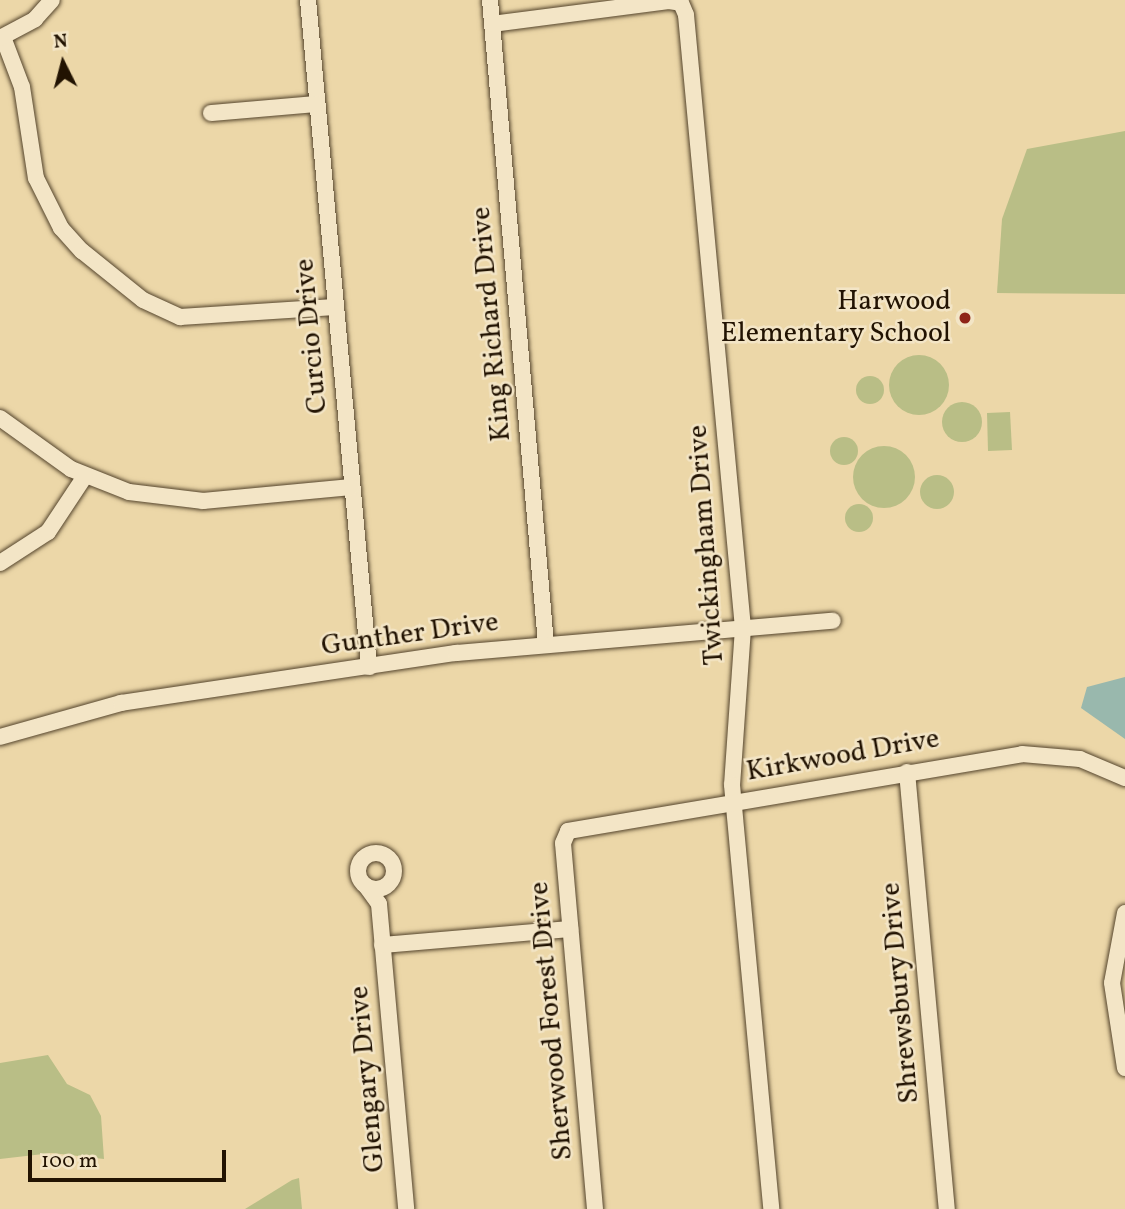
<!DOCTYPE html>
<style>
body{margin:0}
#map{position:relative;width:1125px;height:1209px;overflow:hidden;background:#ecd7a8;font-family:Vollkorn,serif}
div>[style]{position:absolute}
.green>*{inset:0;background:#b9be86}
.round{border-radius:50%}
.water>*{inset:0;background:#99b8ad}
.roads{filter:drop-shadow(0 0 2px #54442c) drop-shadow(0 0 2px #54442c)}
.minor>*{height:16px;margin:-8px;padding:0 8px;transform-origin:8px;border-radius:8px;background:#f3e5c6}
.minor>.ring{margin:-8px;padding:0;box-sizing:content-box;background:none;border:16px solid #f3e5c6;border-radius:50%}
.dots>*{width:19px;height:19px;translate:-50% -50%;box-sizing:border-box;border:4px solid #f3e5c6;border-radius:50%}
span{translate:-50% -50%;white-space:nowrap;text-align:center;line-height:1.15;-webkit-text-stroke:5px #f3e5c6;paint-order:stroke}
.poi-label{font-size:28px;color:#221302}
.right{translate:-100% -50%;text-align:right}
.street-label{font-size:28px;color:#221302}
.north{position:absolute;left:28px;top:28px;width:70px;height:70px;-webkit-text-stroke:5px #f3e5c6;paint-order:stroke;rotate:354deg;font-size:19px;font-weight:700;line-height:28px;text-align:center;color:#221302}
.north::after{content:'';display:block;margin:auto;width:24px;height:32px;background:#221302;clip-path:polygon(50% 0,100% 100%,50% 72%,0 100%)}
.scale{position:absolute;left:28px;top:1150px;width:198px;height:32px;box-sizing:border-box;border:4px solid #221302;border-top:0;padding-left:9px;font-size:21px;line-height:24px;white-space:nowrap;color:#221302;-webkit-text-stroke:5px #f3e5c6;paint-order:stroke}
</style>
<div id="map">
<div class="green">
<i style="clip-path:polygon(1125px 131px,1125px 294px,997px 293px,1002px 219px,1027px 149px)"></i>
<i class="round" style="left:889px;top:355px;width:60px;height:60px"></i>
<i class="round" style="left:856px;top:376px;width:28px;height:28px"></i>
<i class="round" style="left:942px;top:402px;width:40px;height:40px"></i>
<i style="clip-path:polygon(1010px 412px,1012px 450px,988px 451px,987px 413px)"></i>
<i class="round" style="left:830px;top:437px;width:28px;height:28px"></i>
<i class="round" style="left:853px;top:446px;width:62px;height:62px"></i>
<i class="round" style="left:920px;top:475px;width:34px;height:34px"></i>
<i class="round" style="left:845px;top:504px;width:28px;height:28px"></i>
<i style="clip-path:polygon(48px 1055px,67px 1084px,90px 1095px,101px 1116px,104px 1159px,52px 1153px,0 1159px,0 1063px)"></i>
<i style="clip-path:polygon(299px 1178px,302px 1209px,245px 1209px,292px 1180px)"></i>
</div>
<div class="water">
<i style="clip-path:polygon(1125px 677px,1125px 739px,1081px 708px,1087px 687px)"></i>
</div>
<div class="roads">
<div class="minor">
<i style="left:308px;top:0;width:670px;rotate:84.77deg"></i>
<i style="left:490px;top:0;width:646px;rotate:85.03deg"></i>
<i style="left:492px;top:24px;width:178px;rotate:-7.4deg"></i>
<i style="left:669px;top:1px;width:12px;rotate:9deg"></i>
<i style="left:681px;top:3px;width:13px;rotate:67deg"></i>
<i style="left:686px;top:15px;width:616px;rotate:84.69deg"></i>
<i style="left:743px;top:628px;width:157px;rotate:94deg"></i>
<i style="left:732px;top:785px;width:426px;rotate:84.7deg"></i>
<i style="left:3px;top:37px;width:53px;rotate:69.2deg"></i>
<i style="left:22px;top:87px;width:92px;rotate:81.3deg"></i>
<i style="left:36px;top:178px;width:56px;rotate:63.4deg"></i>
<i style="left:61px;top:228px;width:31px;rotate:48deg"></i>
<i style="left:82px;top:251px;width:78px;rotate:38.8deg"></i>
<i style="left:143px;top:300px;width:41px;rotate:24.7deg"></i>
<i style="left:180px;top:317px;width:155px;rotate:-3.7deg"></i>
<i style="left:0;top:38px;width:40px;rotate:-28deg"></i>
<i style="left:35px;top:19px;width:25px;rotate:-48deg"></i>
<i style="left:211px;top:113px;width:106px;rotate:-4.9deg"></i>
<i style="left:0;top:418px;width:87px;rotate:35.7deg"></i>
<i style="left:71px;top:469px;width:62px;rotate:21.6deg"></i>
<i style="left:129px;top:492px;width:75px;rotate:6.9deg"></i>
<i style="left:203px;top:501px;width:149px;rotate:-5.4deg"></i>
<i style="left:0;top:563px;width:57px;rotate:-32.9deg"></i>
<i style="left:48px;top:532px;width:67px;rotate:-56.5deg"></i>
<i style="left:0;top:737px;width:126px;rotate:-15.7deg"></i>
<i style="left:121px;top:703px;width:339px;rotate:-8.5deg"></i>
<i style="left:456px;top:653px;width:378px;rotate:-4.9deg"></i>
<i style="left:907px;top:772px;width:439px;rotate:84.8deg"></i>
<i class="ring" style="left:358px;top:853px;width:20px;height:20px"></i>
<i style="left:366px;top:886px;width:22px;rotate:54deg"></i>
<i style="left:379px;top:904px;width:306px;rotate:84.9deg"></i>
<i style="left:1125px;top:913px;width:71px;rotate:100.5deg"></i>
<i style="left:1112px;top:983px;width:86px;rotate:81.3deg"></i>
<i style="left:382px;top:945px;width:189px;rotate:-4.9deg"></i>
<i style="left:595px;top:1209px;width:367px;rotate:-95deg"></i>
<i style="left:563px;top:843px;width:13px;rotate:-67deg"></i>
<i style="left:568px;top:831px;width:460px;rotate:-9.6deg"></i>
<i style="left:1022px;top:754px;width:58px;rotate:4.9deg"></i>
<i style="left:1080px;top:759px;width:49px;rotate:22.9deg"></i>
</div>
</div>
<div class="dots">
<i style="left:965px;top:318px;background:#8f2418"></i>
</div>
<div class="poi-label">
<span class="right" style="left:951px;top:318px">Harwood<br>Elementary School</span>
</div>
<div class="street-label">
<span style="left:492px;top:324px;rotate:-95deg">King Richard Drive</span>
<span style="left:312px;top:336px;rotate:-95deg">Curcio Drive</span>
<span style="left:707px;top:545px;rotate:-94deg">Twickingham Drive</span>
<span style="left:410px;top:635px;rotate:-8deg">Gunther Drive</span>
<span style="left:843px;top:756px;rotate:-10deg">Kirkwood Drive</span>
<span style="left:901px;top:993px;rotate:-95deg">Shrewsbury Drive</span>
<span style="left:552px;top:1021px;rotate:-95deg">Sherwood Forest Drive</span>
<span style="left:368px;top:1079px;rotate:-95deg">Glengary Drive</span>
</div>
<div class="north">N</div>
<div class="scale">100 m</div>
</div>
